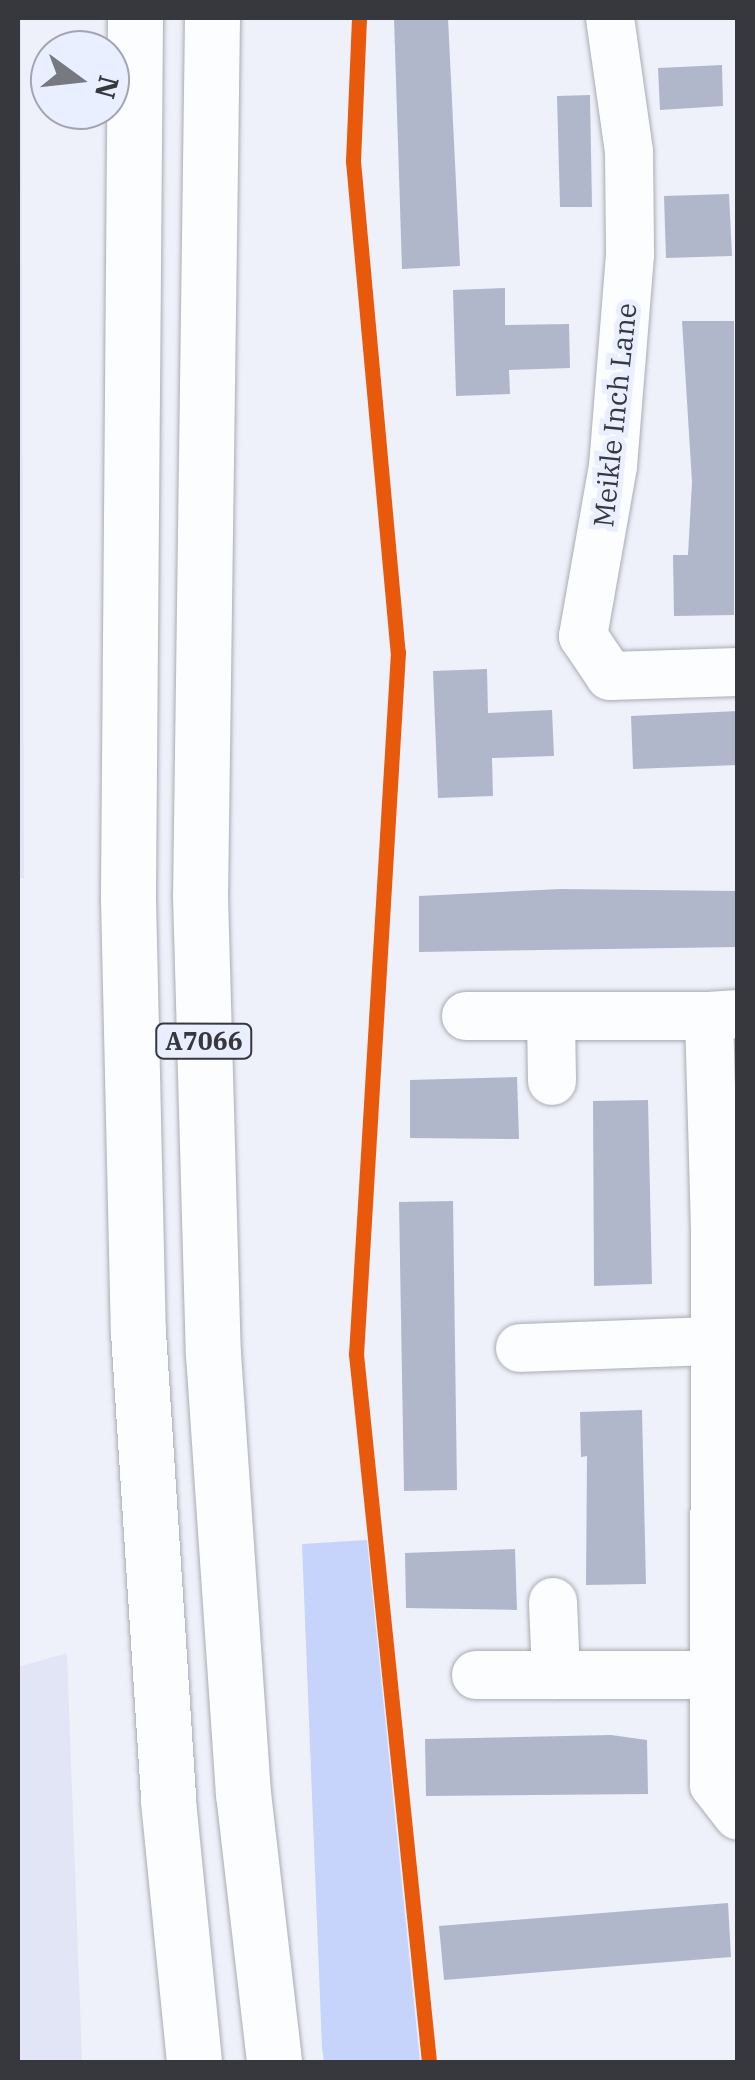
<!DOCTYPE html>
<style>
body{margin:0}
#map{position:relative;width:755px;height:2080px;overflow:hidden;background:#eef1fa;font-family:"IBM Plex Serif",serif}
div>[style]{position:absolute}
.built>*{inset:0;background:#e1e5f5}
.forest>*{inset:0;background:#c6d4fc}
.building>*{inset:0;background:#b1b7ca}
.roads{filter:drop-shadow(0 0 2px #a9acb2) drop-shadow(0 0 2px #a9acb2)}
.street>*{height:48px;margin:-24px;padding:0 24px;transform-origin:24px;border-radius:24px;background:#fcfdfe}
.primary>*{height:55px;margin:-27.5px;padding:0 27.5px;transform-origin:27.5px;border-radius:27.5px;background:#fcfdfe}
.cycleway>*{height:15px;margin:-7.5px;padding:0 7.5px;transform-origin:7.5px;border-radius:7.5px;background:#e8590c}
span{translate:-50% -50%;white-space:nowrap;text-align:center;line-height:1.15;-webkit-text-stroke:10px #e9efff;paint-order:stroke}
.shield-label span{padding:2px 8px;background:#e9efff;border:2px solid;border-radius:8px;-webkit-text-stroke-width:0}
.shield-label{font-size:25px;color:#36383e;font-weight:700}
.street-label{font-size:28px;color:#36383e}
.frame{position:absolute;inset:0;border:20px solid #36383e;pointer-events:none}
.north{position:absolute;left:30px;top:30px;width:100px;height:100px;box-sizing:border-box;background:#e9efff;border:2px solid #a1a6b2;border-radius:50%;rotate:105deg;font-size:28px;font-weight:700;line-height:40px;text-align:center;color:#36383e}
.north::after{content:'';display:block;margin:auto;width:35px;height:45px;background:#767980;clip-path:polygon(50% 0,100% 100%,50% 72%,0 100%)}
</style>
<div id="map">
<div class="built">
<i style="clip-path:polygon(18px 18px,21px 18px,24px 878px,18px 878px)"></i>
<i style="clip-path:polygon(67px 1653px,82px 2062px,18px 2062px,18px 1667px)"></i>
</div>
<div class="forest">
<i style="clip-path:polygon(367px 1540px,420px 2062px,324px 2062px,322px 2048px,302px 1544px)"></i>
</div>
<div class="building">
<i style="clip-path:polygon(394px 18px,448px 18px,460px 266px,402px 269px)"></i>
<i style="clip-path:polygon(722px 65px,723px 106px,660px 110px,658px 68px)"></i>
<i style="clip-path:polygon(590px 95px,592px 207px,560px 207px,557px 96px)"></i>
<i style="clip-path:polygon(729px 194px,732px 256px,666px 258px,664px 196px)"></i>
<i style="clip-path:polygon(505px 288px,505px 325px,569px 324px,570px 368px,509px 370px,510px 394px,456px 396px,453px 290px)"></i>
<i style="clip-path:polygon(682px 321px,734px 321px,734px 615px,674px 616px,673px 555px,688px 555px,692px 482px)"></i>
<i style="clip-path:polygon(487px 669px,488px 713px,552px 710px,554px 756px,492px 758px,493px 796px,438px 798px,433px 671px)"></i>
<i style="clip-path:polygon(738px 711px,738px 765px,633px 769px,631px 716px)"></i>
<i style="clip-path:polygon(561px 889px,738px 891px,738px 947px,419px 952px,419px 896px)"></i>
<i style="clip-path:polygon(517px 1077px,519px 1139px,410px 1138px,410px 1080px)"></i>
<i style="clip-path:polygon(648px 1100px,652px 1284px,594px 1286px,593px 1101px)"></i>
<i style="clip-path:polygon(453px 1201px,457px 1490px,404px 1491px,399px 1202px)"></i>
<i style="clip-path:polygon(642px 1410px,646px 1584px,586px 1585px,587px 1456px,581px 1457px,580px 1412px)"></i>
<i style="clip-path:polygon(515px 1549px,517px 1610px,406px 1608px,405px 1553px)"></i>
<i style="clip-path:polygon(611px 1735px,647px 1740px,648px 1794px,426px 1796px,425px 1739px)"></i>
<i style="clip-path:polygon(728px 1903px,731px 1957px,444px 1980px,439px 1926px)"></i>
</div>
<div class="roads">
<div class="street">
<i style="left:610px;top:18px;width:135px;rotate:81.9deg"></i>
<i style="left:629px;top:152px;width:103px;rotate:89.4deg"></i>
<i style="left:630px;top:255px;width:212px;rotate:94.6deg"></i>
<i style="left:613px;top:466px;width:173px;rotate:100deg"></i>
<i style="left:583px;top:636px;width:48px;rotate:56deg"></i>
<i style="left:610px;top:676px;width:128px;rotate:-1.8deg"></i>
<i style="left:738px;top:1014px;width:29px;rotate:176deg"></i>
<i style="left:709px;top:1016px;width:221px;rotate:88.4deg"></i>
<i style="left:715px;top:1237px;width:23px"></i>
<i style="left:466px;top:1016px;width:243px"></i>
<i style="left:551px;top:1016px;width:65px;rotate:89.1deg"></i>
<i style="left:715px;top:1237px;width:548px;rotate:90.1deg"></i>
<i style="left:714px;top:1785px;width:39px;rotate:52deg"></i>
<i style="left:520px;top:1348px;width:195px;rotate:-2.1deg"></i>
<i style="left:553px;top:1602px;width:73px;rotate:87.6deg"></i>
<i style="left:476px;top:1675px;width:238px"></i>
</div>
<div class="primary">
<i style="left:135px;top:18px;width:880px;rotate:90.46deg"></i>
<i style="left:128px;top:898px;width:434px;rotate:88.7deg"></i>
<i style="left:138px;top:1332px;width:470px;rotate:86.3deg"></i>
<i style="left:168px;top:1801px;width:262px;rotate:84.3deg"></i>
<i style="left:212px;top:18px;width:877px;rotate:90.78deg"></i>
<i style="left:200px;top:895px;width:459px;rotate:88.4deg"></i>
<i style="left:213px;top:1354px;width:440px;rotate:86.1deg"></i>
<i style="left:243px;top:1793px;width:271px;rotate:83.4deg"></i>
</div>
</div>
<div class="cycleway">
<i style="left:359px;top:18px;width:143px;rotate:92.4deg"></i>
<i style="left:353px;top:161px;width:493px;rotate:84.8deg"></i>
<i style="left:398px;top:652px;width:703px;rotate:93.42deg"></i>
<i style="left:356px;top:1354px;width:712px;rotate:84.11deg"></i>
</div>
<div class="shield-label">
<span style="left:204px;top:1041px">A7066</span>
</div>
<div class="street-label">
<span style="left:615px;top:415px;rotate:-84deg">Meikle Inch Lane</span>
</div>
<div class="frame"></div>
<div class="north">N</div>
</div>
